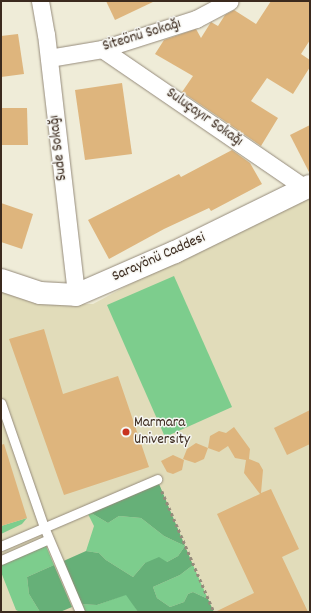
<!DOCTYPE html>
<meta charset="utf-8">
<style>
body{margin:0}
#map{position:relative;width:311px;height:613px;overflow:hidden;background:#efecd8;font-family:Dekko,sans-serif}
div>[style]{position:absolute}
.built>*{inset:0;background:#e1dcba}
.green>*{inset:0;background:#7dcd8d}
.forest>*{inset:0;background:#66b078}
.building>*{inset:0;background:#deb57d}
.path>*{height:2.5px;margin-top:-1.25px;transform-origin:0;background:repeating-linear-gradient(90deg,#958b7b 0 3px,transparent 0 6px)}
.roads{filter:drop-shadow(0 0 1px #958b7b) drop-shadow(0 0 1px #958b7b)}
.service>*{height:9px;margin:-4.5px;padding:0 4.5px;transform-origin:4.5px;border-radius:4.5px;background:#fff}
.minor>*{height:17px;margin:-8.5px;padding:0 8.5px;transform-origin:8.5px;border-radius:8.5px;background:#fff}
.tertiary>*{height:22px;margin:-11px;padding:0 11px;transform-origin:11px;border-radius:11px;background:#fff}
.dots>*{width:11px;height:11px;translate:-50% -50%;box-sizing:border-box;border:2px solid #f6f6f2;border-radius:50%}
span{translate:-50% -50%;white-space:nowrap;text-align:center;line-height:1.15;-webkit-text-stroke:3px #f6f6f2;paint-order:stroke}
.street-label{font-size:15px;color:#3b2a1e}
.poi-label{font-size:15px;color:#3b2a1e}
.left{translate:0 -50%;text-align:left}
.frame{position:absolute;inset:0;border:2px solid #3b2a1e;pointer-events:none}
</style>
<div id="map">
<div class="built">
<i style="clip-path:polygon(310px 195px,310px 612px,1px 612px,1px 287px,69px 304px,93px 304px,171px 262px)"></i>
</div>
<div class="green">
<i style="clip-path:polygon(174px 276px,232px 407px,165px 437px,107px 305px)"></i>
<i style="clip-path:polygon(86px 510px,108px 523px,119px 516px,141px 518px,164px 536px,185px 546px,178px 556px,167px 562px,145px 563px,133px 577px,106px 560px,99px 553px,86px 551px,94px 526px)"></i>
<i style="clip-path:polygon(27px 518px,22px 524px,1px 534px,1px 526px)"></i>
<i style="clip-path:polygon(44px 541px,54px 565px,27px 577px,29px 594px,40px 612px,20px 612px,16px 610px,1px 572px,1px 560px)"></i>
<i style="clip-path:polygon(193px 565px,208px 599px,193px 592px,188px 594px,184px 602px,170px 607px,157px 598px,153px 587px,180px 575px)"></i>
<i style="clip-path:polygon(127px 594px,138px 612px,80px 612px,77px 604px,97px 605px)"></i>
</div>
<div class="forest">
<i style="clip-path:polygon(157px 479px,193px 565px,180px 575px,153px 587px,157px 598px,170px 607px,184px 602px,188px 594px,193px 592px,208px 599px,214px 612px,138px 612px,126px 595px,97px 605px,77px 604px,59px 563px,86px 551px,99px 553px,106px 560px,133px 577px,145px 563px,159px 557px,167px 562px,178px 556px,185px 546px,164px 536px,141px 518px,119px 516px,108px 523px,86px 510px)"></i>
<i style="clip-path:polygon(54px 565px,72px 607px,60px 612px,40px 612px,29px 594px,27px 577px)"></i>
</div>
<div class="building">
<i style="clip-path:polygon(106px 1px,155px 1px,115px 20px)"></i>
<i style="clip-path:polygon(271px 1px,310px 1px,310px 40px,301px 54px,310px 60px,310px 67px,293px 94px,267px 78px,251px 101px,278px 118px,261px 146px,182px 92px,193px 76px,155px 54px,164px 40px,196px 29px,201px 38px,211px 22px,218px 26px,225px 15px,234px 10px,256px 24px)"></i>
<i style="clip-path:polygon(18px 34px,24px 74px,1px 77px,1px 36px)"></i>
<i style="clip-path:polygon(122px 83px,132px 154px,85px 160px,75px 90px)"></i>
<i style="clip-path:polygon(1px 108px,27px 108px,28px 145px,1px 145px)"></i>
<i style="clip-path:polygon(310px 125px,310px 174px,290px 135px)"></i>
<i style="clip-path:polygon(232px 150px,250px 163px,262px 184px,211px 211px,209px 208px,164px 229px,109px 259px,88px 220px,179px 174px,181px 177px)"></i>
<i style="clip-path:polygon(1px 203px,33px 214px,22px 249px,1px 242px)"></i>
<i style="clip-path:polygon(44px 329px,63px 394px,118px 376px,149px 467px,64px 495px,9px 339px)"></i>
<i style="clip-path:polygon(310px 410px,310px 444px,287px 455px,274px 428px)"></i>
<i style="clip-path:polygon(234px 427px,250px 449px,249px 459px,259px 463px,263px 470px,261px 493px,271px 489px,299px 549px,282px 557px,308px 612px,215px 612px,254px 593px,217px 514px,260px 494px,244px 473px,246px 460px,235px 458px,228px 446px,219px 452px,208px 448px,204px 459px,195px 463px,183px 459px,187px 449px,196px 443px,208px 448px,210px 436px,219px 431px,226px 433px)"></i>
<i style="clip-path:polygon(4px 444px,27px 518px,1px 526px,1px 445px)"></i>
<i style="clip-path:polygon(173px 455px,184px 460px,182px 470px,173px 474px,167px 472px,161px 461px)"></i>
</div>
<div class="path">
<i style="left:162px;top:491px;width:132px;rotate:66.7deg"></i>
</div>
<div class="roads">
<div class="service">
<i style="left:1px;top:403px;width:131px;rotate:70.9deg"></i>
<i style="left:44px;top:527px;width:92px;rotate:67deg"></i>
<i style="left:1px;top:546px;width:170px;rotate:-23.2deg"></i>
<i style="left:1px;top:560px;width:52px;rotate:-23.6deg"></i>
</div>
<div class="minor">
<i style="left:40px;top:1px;width:34px;rotate:80deg"></i>
<i style="left:46px;top:34px;width:263px;rotate:83.4deg"></i>
<i style="left:102px;top:49px;width:246px;rotate:34.4deg"></i>
<i style="left:49px;top:58px;width:54px;rotate:-9.6deg"></i>
<i style="left:102px;top:49px;width:99px;rotate:-17.7deg"></i>
<i style="left:196px;top:19px;width:38px;rotate:-28deg"></i>
</div>
<div class="tertiary">
<i style="left:1px;top:280px;width:41px;rotate:18.4deg"></i>
<i style="left:40px;top:293px;width:36px;rotate:3deg"></i>
<i style="left:76px;top:295px;width:108px;rotate:-23.5deg"></i>
<i style="left:175px;top:252px;width:150px;rotate:-26.1deg"></i>
</div>
</div>
<div class="dots">
<i style="left:126px;top:432px;background:#c8321e"></i>
</div>
<div class="street-label">
<span style="left:142px;top:36px;rotate:-17deg">Siteönü Sokağı</span>
<span style="left:204px;top:118px;rotate:35deg">Suluçayır Sokağı</span>
<span style="left:59px;top:148px;rotate:-97deg">Sude Sokağı</span>
<span style="left:159px;top:258px;rotate:-24deg">Sarayönü Caddesi</span>
</div>
<div class="poi-label">
<span class="left" style="left:134px;top:432px">Marmara<br>University</span>
</div>
<div class="frame"></div>
</div>
